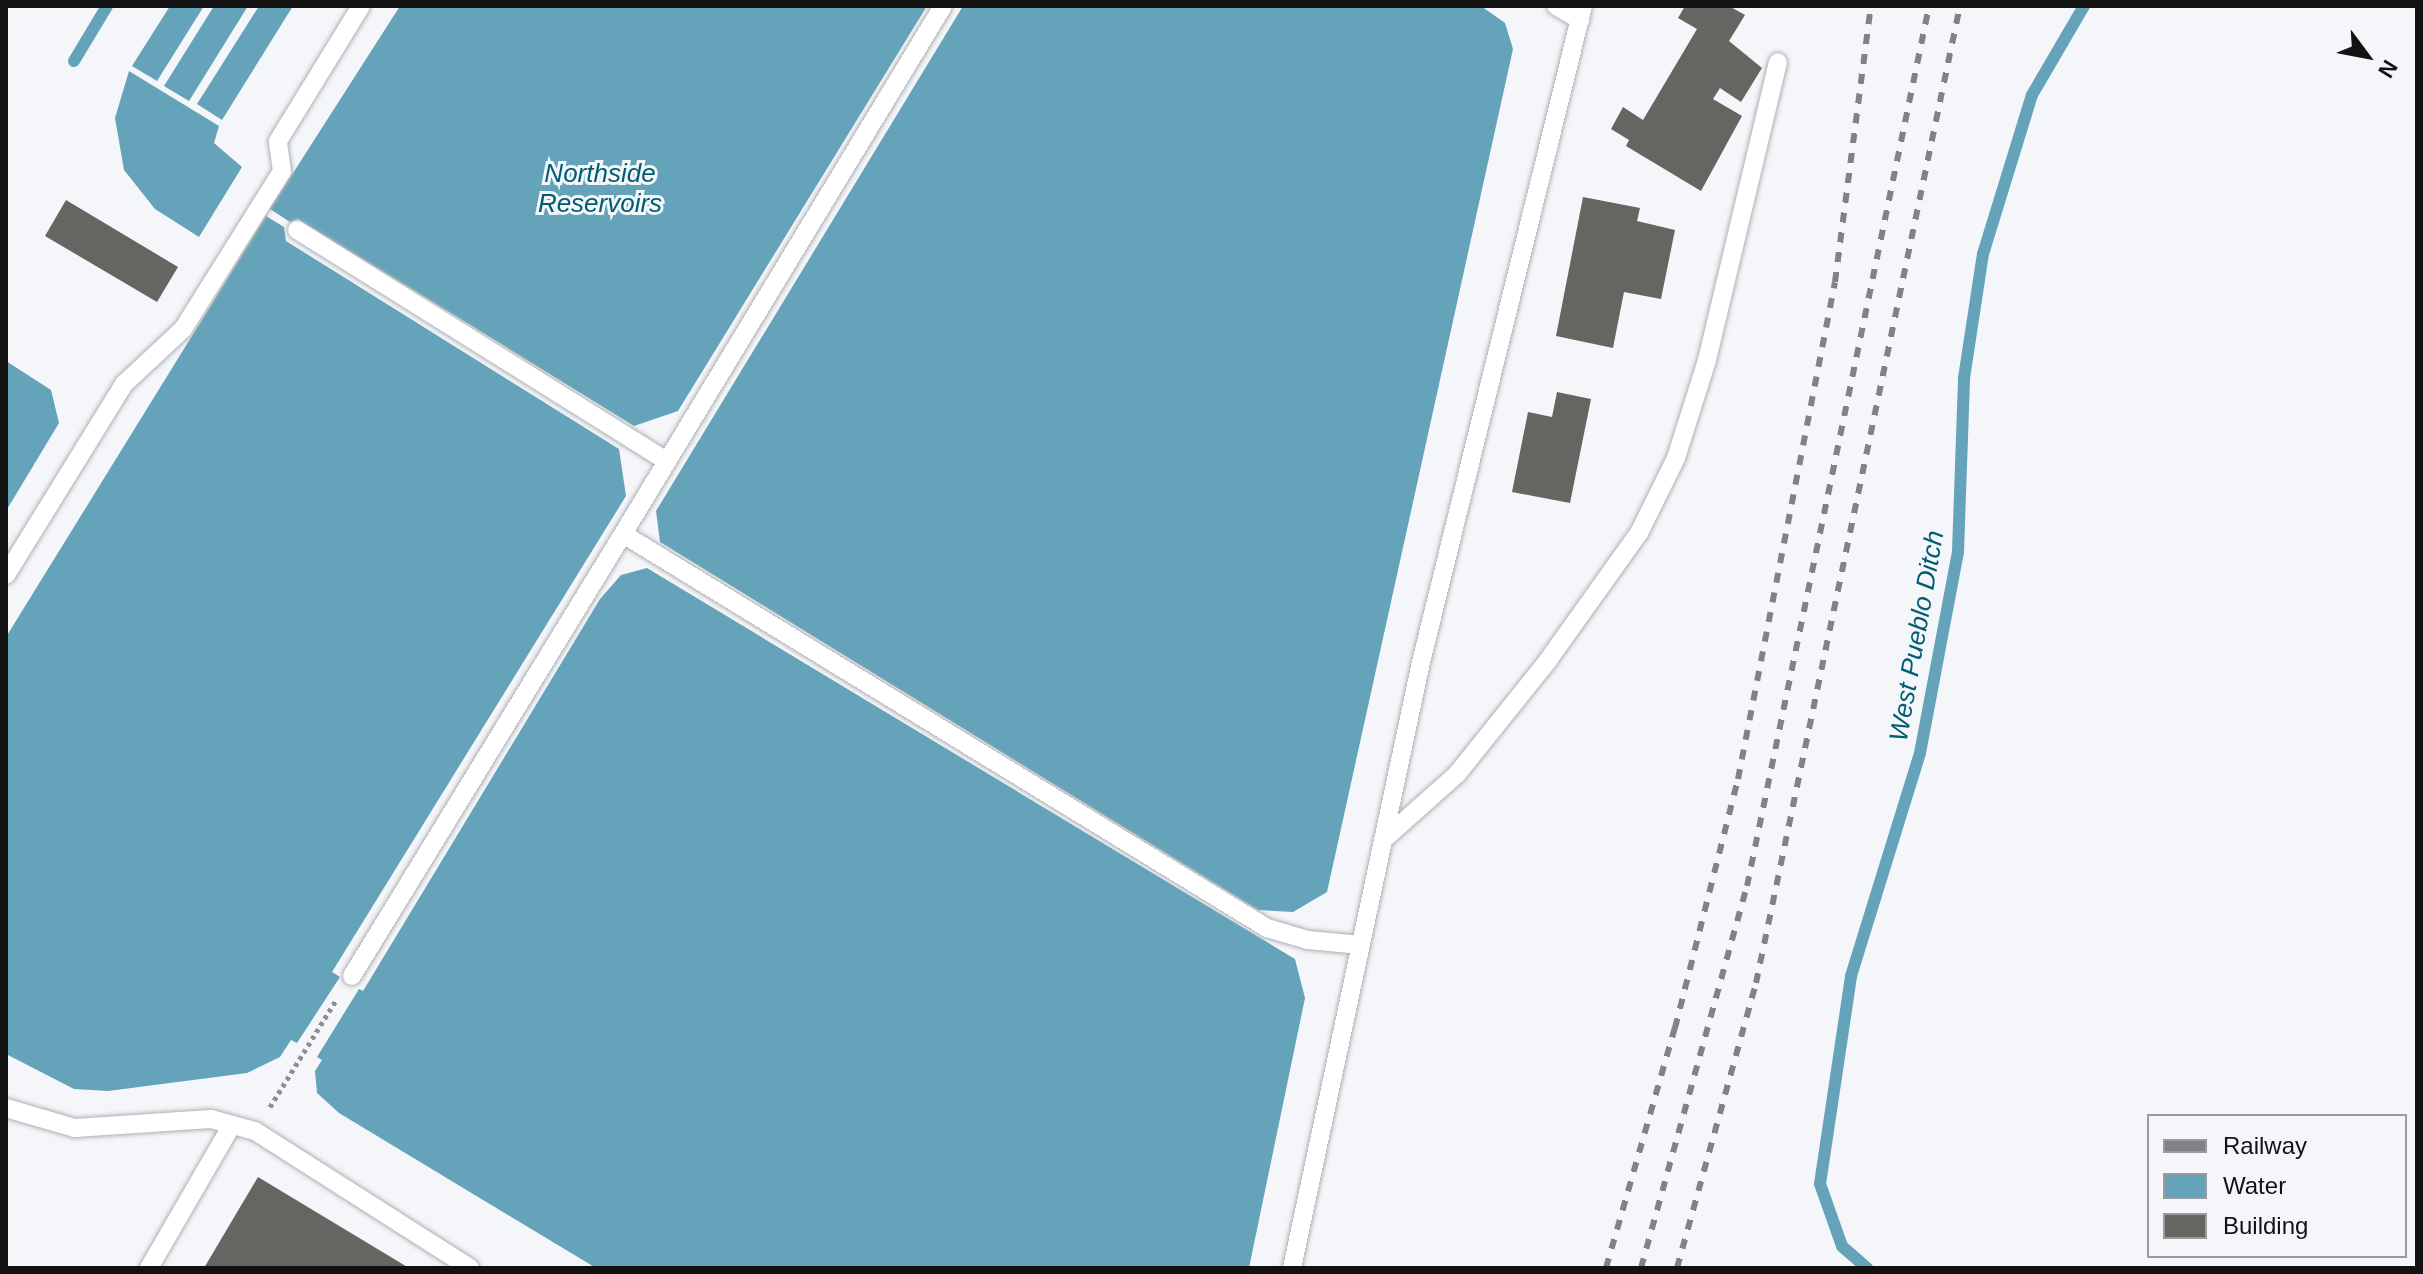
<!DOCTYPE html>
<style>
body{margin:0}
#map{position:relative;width:2423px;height:1274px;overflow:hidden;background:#f4f6f9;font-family:Helvetica,sans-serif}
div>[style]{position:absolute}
.water>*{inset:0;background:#64a3b9}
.stream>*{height:12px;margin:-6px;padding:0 6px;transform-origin:6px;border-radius:6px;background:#64a3b9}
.building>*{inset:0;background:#676562}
.path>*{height:5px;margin-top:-2.5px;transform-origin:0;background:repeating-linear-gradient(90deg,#8d8e91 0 4px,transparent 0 8px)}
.roads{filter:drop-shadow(0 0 2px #afb0b4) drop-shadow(0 0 2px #afb0b4)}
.lane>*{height:18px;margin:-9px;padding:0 9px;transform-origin:9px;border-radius:9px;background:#fff}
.rail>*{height:6px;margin-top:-3px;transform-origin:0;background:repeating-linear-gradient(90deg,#818284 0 10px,transparent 0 20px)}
span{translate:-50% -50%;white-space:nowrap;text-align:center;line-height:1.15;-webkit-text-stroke:6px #f4f6f9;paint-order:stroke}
.water-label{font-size:26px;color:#005c73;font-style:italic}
.frame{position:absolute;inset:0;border:8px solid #121213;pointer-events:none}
.legend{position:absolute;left:2147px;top:1114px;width:260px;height:144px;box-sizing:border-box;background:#f4f6f9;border:2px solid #9a9b9d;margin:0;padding:10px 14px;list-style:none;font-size:24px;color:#121213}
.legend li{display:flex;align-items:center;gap:16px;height:40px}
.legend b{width:40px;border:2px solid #9a9b9d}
.north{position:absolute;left:2327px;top:16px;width:80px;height:80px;-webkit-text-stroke:6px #f4f6f9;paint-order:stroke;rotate:122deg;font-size:22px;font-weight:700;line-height:32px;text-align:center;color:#121213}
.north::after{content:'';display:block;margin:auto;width:28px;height:36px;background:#121213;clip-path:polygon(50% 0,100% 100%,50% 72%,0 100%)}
</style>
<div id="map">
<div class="water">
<i style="clip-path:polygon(170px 6px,204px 6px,157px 81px,132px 66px)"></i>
<i style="clip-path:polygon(214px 6px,248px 6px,189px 101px,164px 86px)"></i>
<i style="clip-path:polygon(259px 6px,293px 6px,222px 120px,197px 104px)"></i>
<i style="clip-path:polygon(400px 6px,927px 6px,678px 411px,634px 426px,298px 219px,290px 222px,270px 209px)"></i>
<i style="clip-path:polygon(963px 6px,1481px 6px,1505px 23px,1513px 49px,1327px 892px,1293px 912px,1258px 910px,660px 542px,656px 511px)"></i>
<i style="clip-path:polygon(129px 71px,219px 126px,214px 143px,242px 167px,199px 237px,155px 209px,124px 170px,115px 118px)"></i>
<i style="clip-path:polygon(266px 216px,284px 227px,286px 241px,619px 449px,626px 496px,332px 972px,340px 977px,297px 1043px,291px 1040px,280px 1057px,247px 1073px,108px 1091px,74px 1089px,6px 1054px,6px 637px)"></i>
<i style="clip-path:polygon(6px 361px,51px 390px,59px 423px,6px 511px)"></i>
<i style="clip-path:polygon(647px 568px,1295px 959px,1305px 998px,1249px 1268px,596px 1268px,339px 1113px,317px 1093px,315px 1071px,322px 1060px,317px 1057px,359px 989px,363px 991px,600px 599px,621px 575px)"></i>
</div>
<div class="stream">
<i style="left:74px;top:61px;width:64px;rotate:-59deg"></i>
<i style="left:1867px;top:1268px;width:33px;rotate:-139deg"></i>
<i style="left:1842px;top:1246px;width:66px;rotate:-109.5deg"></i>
<i style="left:1820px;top:1184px;width:210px;rotate:-81.5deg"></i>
<i style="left:1851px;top:976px;width:233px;rotate:-72.8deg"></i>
<i style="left:1920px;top:753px;width:205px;rotate:-79.3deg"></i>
<i style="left:1958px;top:552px;width:174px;rotate:-88deg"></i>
<i style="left:1964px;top:378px;width:125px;rotate:-81.3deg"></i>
<i style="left:1983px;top:254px;width:166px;rotate:-72.9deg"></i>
<i style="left:2032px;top:95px;width:103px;rotate:-59.7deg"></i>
</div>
<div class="building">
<i style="clip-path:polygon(1685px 6px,1729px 6px,1745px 15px,1729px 41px,1762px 68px,1741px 102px,1720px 88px,1713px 99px,1742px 116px,1701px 191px,1626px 146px,1629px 140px,1611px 129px,1623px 107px,1643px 120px,1697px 29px,1678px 18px)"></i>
<i style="clip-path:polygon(1583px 197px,1640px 208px,1637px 221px,1675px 230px,1661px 299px,1624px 292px,1613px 348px,1556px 336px)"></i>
<i style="clip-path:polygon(66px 200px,178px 267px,157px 302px,45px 236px)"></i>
<i style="clip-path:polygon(1557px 392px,1591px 399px,1570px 503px,1512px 492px,1528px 412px,1552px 417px)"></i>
<i style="clip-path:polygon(258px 1177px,409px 1268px,204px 1268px)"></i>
</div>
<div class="path">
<i style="left:270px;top:1107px;width:126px;rotate:-58.3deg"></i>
</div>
<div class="roads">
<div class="lane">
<i style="left:1556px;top:6px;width:28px;rotate:30deg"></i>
<i style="left:297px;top:230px;width:436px;rotate:32deg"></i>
<i style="left:623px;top:534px;width:617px;rotate:-58.78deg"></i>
<i style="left:6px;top:575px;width:225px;rotate:-58.3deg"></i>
<i style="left:124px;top:384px;width:81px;rotate:-43deg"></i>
<i style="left:183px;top:329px;width:186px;rotate:-57.9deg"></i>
<i style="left:282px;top:171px;width:30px;rotate:-98deg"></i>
<i style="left:278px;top:141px;width:158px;rotate:-58.4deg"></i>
<i style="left:1383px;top:840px;width:99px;rotate:-41.7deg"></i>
<i style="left:1457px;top:774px;width:147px;rotate:-51.3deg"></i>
<i style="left:1549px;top:659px;width:155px;rotate:-54.5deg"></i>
<i style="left:1639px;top:533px;width:84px;rotate:-63.7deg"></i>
<i style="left:1676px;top:458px;width:103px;rotate:-72.4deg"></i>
<i style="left:1707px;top:360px;width:306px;rotate:-76.6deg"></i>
<i style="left:352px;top:976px;width:518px;rotate:-58.49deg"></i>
<i style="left:623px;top:534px;width:755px;rotate:31.46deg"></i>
<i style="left:1267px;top:928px;width:43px;rotate:16.3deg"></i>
<i style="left:1308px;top:940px;width:53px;rotate:5.4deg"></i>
<i style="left:6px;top:1108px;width:72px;rotate:16.2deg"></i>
<i style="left:75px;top:1128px;width:136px;rotate:-3.8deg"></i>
<i style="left:211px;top:1119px;width:46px;rotate:15.3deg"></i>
<i style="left:255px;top:1131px;width:255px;rotate:32.5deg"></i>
<i style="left:149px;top:1268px;width:165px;rotate:-59.9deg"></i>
<i style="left:1292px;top:1268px;width:620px;rotate:-77.98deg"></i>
<i style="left:1421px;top:662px;width:676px;rotate:-76.13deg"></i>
</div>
</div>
<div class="rail">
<i style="left:1606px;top:1268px;width:250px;rotate:-74deg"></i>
<i style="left:1675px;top:1028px;width:257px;rotate:-75.8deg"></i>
<i style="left:1738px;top:779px;width:506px;rotate:-78.96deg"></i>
<i style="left:1835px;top:282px;width:278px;rotate:-82.6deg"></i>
<i style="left:1641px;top:1268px;width:396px;rotate:-74.5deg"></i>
<i style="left:1747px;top:886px;width:899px;rotate:-78.31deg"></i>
<i style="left:1677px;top:1268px;width:296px;rotate:-74.5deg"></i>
<i style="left:1756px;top:983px;width:998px;rotate:-78.21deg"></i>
</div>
<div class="water-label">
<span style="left:600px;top:189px">Northside<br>Reservoirs</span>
<span style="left:1917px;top:636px;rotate:-80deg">West Pueblo Ditch</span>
</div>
<div class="frame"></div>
<ul class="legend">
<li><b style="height:10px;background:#818284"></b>Railway</li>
<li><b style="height:22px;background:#64a3b9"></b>Water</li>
<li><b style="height:22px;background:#676562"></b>Building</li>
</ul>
<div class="north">N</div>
</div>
